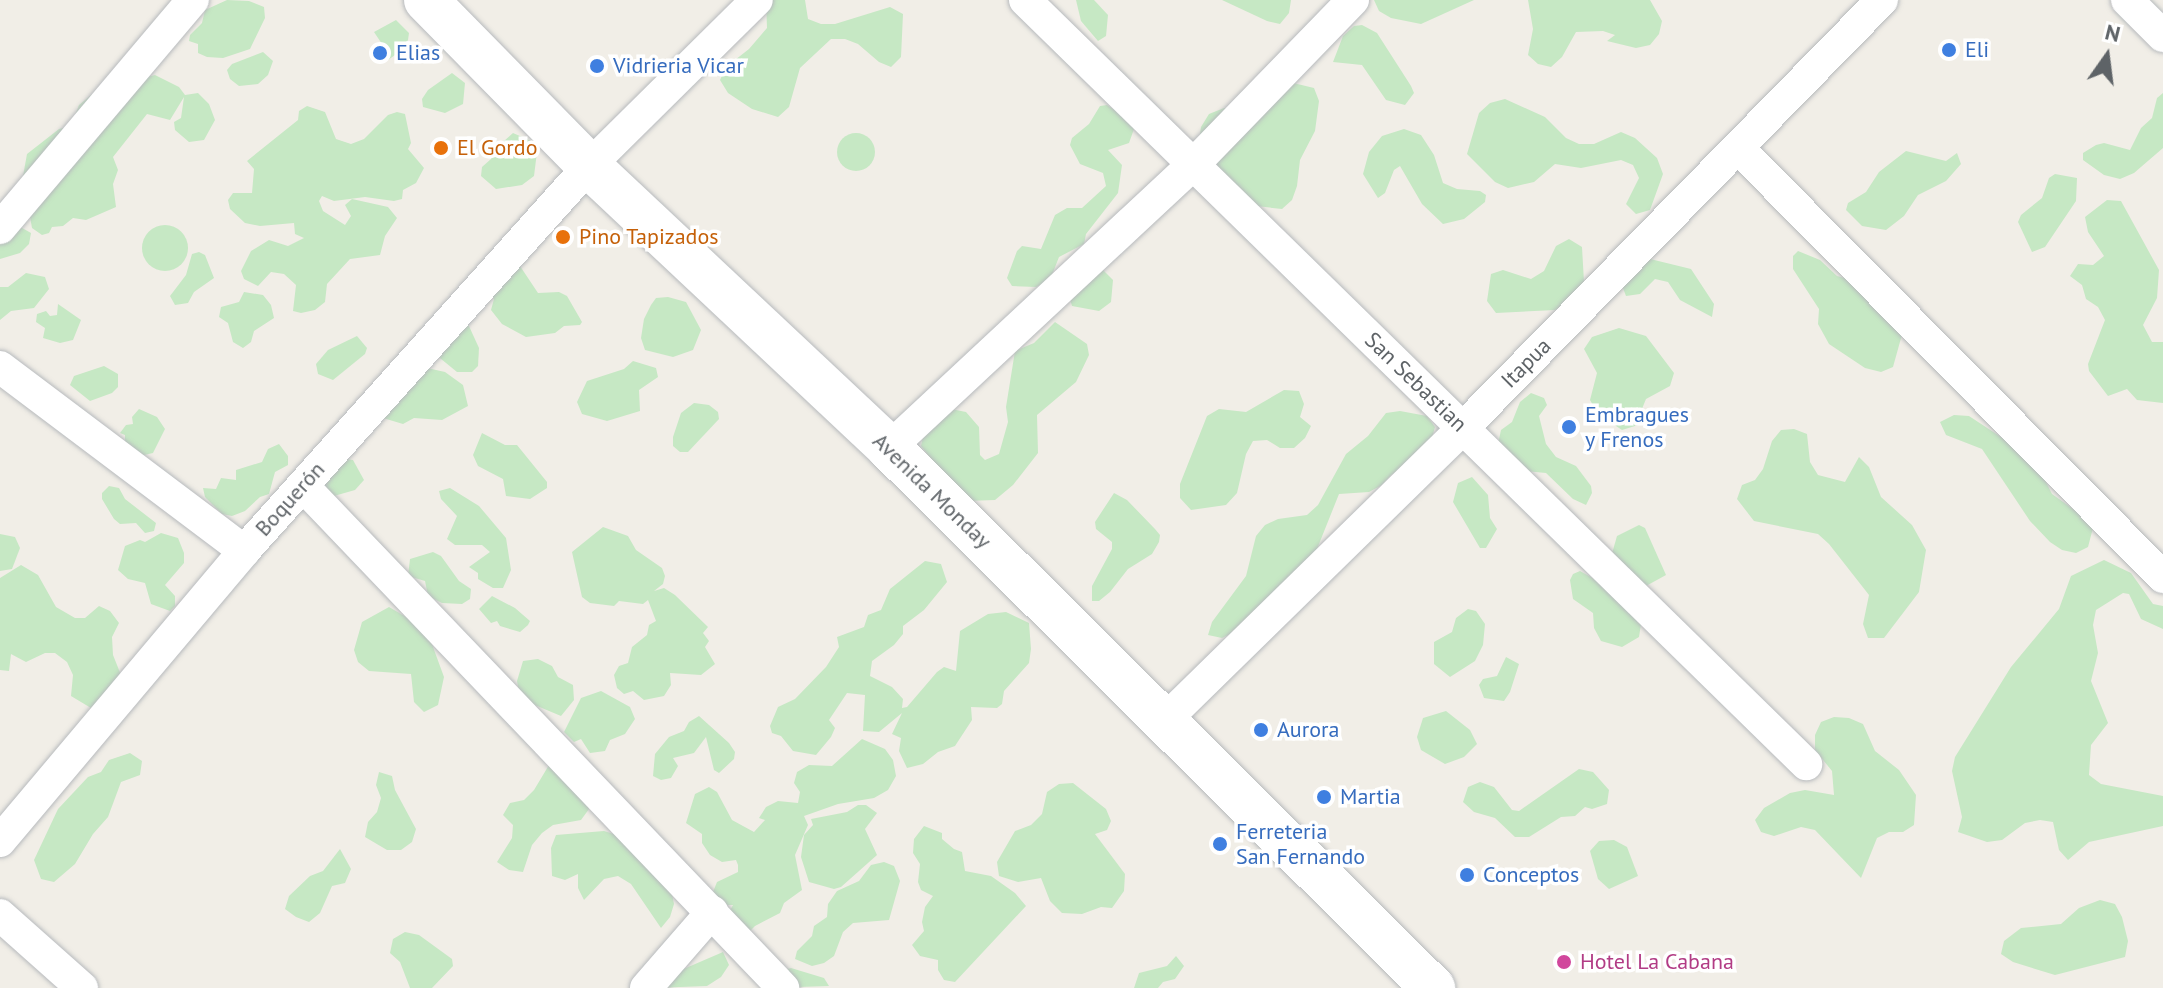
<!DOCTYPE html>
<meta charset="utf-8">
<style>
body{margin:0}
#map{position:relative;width:2163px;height:988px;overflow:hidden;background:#f1eee7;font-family:"PT Sans",sans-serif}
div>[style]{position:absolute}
.green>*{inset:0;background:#c6e8c4}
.round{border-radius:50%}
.roads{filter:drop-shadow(0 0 2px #b7babd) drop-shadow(0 0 2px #b7babd)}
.street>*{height:32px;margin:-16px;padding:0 16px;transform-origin:16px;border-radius:16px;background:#fff}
.secondary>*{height:44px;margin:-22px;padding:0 22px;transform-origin:22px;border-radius:22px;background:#fff}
.dots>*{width:22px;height:22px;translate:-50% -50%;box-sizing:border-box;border:4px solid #fff;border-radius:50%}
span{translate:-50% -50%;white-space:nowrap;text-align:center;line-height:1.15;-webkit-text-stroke:7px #fff;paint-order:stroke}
.shop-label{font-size:22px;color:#366cbe}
.left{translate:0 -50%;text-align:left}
.food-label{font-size:22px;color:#c56008}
.street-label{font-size:22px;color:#5e6367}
.hotel-label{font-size:22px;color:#b23c85}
.north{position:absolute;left:2067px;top:16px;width:80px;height:80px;-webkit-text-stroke:6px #fff;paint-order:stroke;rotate:14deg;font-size:22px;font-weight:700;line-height:32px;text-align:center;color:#5e6367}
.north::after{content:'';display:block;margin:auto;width:28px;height:36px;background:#5e6367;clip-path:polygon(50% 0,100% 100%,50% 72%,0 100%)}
</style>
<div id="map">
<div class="green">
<i style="clip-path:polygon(227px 0,249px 1px,264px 7px,265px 18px,250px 49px,223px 58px,207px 57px,198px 53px,198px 44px,189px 41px,190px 35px,202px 23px,205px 10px)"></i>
<i style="clip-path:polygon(766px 0,805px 0,808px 19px,821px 24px,835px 24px,890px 7px,903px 14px,901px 57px,891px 67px,879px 62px,858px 44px,845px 39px,831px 39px,800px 68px,789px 107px,778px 117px,752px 109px,728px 93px,720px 80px,726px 67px,749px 49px,767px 28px)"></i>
<i style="clip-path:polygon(1076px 0,1094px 0,1108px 15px,1106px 36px,1098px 41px,1081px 21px)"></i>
<i style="clip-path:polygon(1222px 0,1291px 0,1289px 13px,1280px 24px,1267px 21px)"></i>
<i style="clip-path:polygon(1374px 0,1474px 0,1421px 24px,1391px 18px,1379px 11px)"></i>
<i style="clip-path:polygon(1528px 0,1650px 0,1662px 21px,1659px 34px,1650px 45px,1636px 48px,1607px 41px,1615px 35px,1603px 31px,1576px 32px,1562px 57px,1551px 67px,1538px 64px,1528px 55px,1533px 29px)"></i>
<i style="clip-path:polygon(396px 20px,409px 33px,408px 40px,402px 50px,388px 60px,381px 57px,384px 47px,374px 32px)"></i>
<i style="clip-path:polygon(1362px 25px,1377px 33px,1411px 86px,1414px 93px,1405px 105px,1386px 100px,1362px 65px,1333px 62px,1343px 36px,1354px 26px)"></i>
<i style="clip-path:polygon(263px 52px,273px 61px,268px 75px,258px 84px,239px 86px,230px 79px,227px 70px,232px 64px)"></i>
<i style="clip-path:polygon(452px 73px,465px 83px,463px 104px,445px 113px,423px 107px,422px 99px,428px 90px)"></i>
<i style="clip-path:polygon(155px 75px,179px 87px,185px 95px,198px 93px,209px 104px,215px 120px,204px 140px,189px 142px,175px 130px,174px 122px,181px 118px,184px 97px,170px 120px,147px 114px,113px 157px,118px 170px,113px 184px,116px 207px,86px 220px,73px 218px,63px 226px,52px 227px,49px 233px,42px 235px,32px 228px,29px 211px,19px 198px,27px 154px,59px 129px,71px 126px,79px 105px,91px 95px,103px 88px)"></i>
<i style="clip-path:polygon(1285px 81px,1314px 88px,1319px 101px,1315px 131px,1300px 160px,1297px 186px,1292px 200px,1282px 209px,1238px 204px,1199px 141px,1201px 127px,1209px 114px,1224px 108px,1252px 107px)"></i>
<i style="clip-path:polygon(2163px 93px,2163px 148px,2134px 173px,2120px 179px,2104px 175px,2083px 160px,2083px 153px,2096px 145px,2104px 143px,2130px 150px,2141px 128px,2152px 118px,2157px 98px)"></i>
<i style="clip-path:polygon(1505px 99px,1545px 117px,1566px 138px,1579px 144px,1594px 144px,1621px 132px,1635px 138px,1657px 158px,1663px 174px,1650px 210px,1636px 214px,1626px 204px,1639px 178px,1633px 165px,1621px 160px,1581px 168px,1555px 164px,1534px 182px,1508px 188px,1495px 182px,1467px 154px,1479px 113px,1490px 103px)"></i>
<i style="clip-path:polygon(1107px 105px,1132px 121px,1134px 129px,1129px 143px,1108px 150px,1122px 165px,1118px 193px,1086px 234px,1084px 244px,1059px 257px,1050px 280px,1036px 287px,1012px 286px,1007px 278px,1017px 251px,1022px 246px,1041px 249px,1055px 215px,1067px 208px,1082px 208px,1106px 186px,1103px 173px,1080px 164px,1070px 145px,1072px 138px,1089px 124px,1100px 106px)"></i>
<i style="clip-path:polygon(307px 106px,325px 112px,336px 139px,351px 144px,364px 139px,388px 115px,397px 112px,405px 114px,411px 143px,408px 149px,424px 168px,416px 183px,403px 190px,402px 199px,394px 201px,365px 197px,334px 201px,322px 196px,319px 201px,323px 211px,345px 225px,351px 216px,345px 205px,352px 199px,388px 207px,397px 218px,385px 236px,380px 255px,350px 259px,327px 284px,325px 302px,315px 310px,301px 313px,293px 311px,296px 285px,284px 274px,271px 272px,258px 286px,244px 279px,241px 271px,251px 251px,269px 240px,288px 246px,304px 238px,295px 234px,294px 223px,260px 226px,245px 223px,230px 209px,228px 200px,233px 193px,252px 193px,254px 169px,247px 161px,298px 120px,299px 111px)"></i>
<i style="clip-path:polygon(1404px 129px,1421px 135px,1434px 155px,1443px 183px,1457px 189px,1480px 191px,1486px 195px,1485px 202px,1464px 219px,1443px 224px,1422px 204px,1400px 166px,1394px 170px,1385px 193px,1378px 198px,1363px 174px,1369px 152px,1382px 136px)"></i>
<i style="clip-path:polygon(513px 133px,538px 144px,534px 176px,522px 185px,496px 189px,481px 176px,482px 167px,491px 159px,490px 143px,504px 141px)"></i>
<i class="round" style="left:837px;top:133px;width:38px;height:38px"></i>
<i style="clip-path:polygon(1906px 151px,1946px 161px,1957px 153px,1961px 164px,1946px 181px,1918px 195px,1904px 216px,1886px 230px,1862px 226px,1846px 210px,1848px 203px,1866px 192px,1879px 172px)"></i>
<i style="clip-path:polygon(2055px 174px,2077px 178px,2076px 201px,2045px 247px,2032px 252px,2018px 222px,2021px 215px,2042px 198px,2049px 178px)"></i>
<i style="clip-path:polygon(2107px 200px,2121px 201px,2159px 270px,2157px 298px,2143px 325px,2152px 342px,2163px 342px,2163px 403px,2137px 400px,2127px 389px,2108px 396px,2089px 371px,2088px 364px,2105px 320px,2098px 307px,2086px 299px,2082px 285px,2070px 276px,2078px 264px,2093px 265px,2104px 256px,2088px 232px,2085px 217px)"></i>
<i style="clip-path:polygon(15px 224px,31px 233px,29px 244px,20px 253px,0 259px,0 230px)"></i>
<i class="round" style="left:142px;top:225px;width:46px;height:46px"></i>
<i style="clip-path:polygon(1569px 239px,1582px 247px,1584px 282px,1568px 304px,1555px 310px,1496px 313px,1487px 301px,1491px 274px,1503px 270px,1531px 279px,1544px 271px,1556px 246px)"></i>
<i style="clip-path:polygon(1798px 251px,1820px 260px,1837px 276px,1859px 282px,1903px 331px,1893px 367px,1881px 372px,1865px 368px,1829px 344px,1818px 324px,1819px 309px,1793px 269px,1793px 256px)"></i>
<i style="clip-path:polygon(199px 252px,205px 255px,214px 278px,194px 292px,188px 303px,175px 305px,170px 296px,186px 275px,192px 254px)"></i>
<i style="clip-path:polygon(1642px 257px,1691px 269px,1714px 304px,1712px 317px,1680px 300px,1668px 282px,1655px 279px,1640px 294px,1626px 296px,1621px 283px)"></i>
<i style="clip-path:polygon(520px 266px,538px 293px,559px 292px,567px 296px,582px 322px,580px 325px,564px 326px,555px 333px,526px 337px,502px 324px,491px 310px,494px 299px,490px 295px)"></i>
<i style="clip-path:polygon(1103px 270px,1113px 280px,1111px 302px,1099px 311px,1072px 306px,1070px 299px)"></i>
<i style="clip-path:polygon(26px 273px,45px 277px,49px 289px,34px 308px,11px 311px,0 320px,0 287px,8px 287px)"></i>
<i style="clip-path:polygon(244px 292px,263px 295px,271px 305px,274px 318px,254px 331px,251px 342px,243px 348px,233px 342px,228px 323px,219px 317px,221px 307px,239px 302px)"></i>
<i style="clip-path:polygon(668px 297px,686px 302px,701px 330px,693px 350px,673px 357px,645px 350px,641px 338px,644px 319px,651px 305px,656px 298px)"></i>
<i style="clip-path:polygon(58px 304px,81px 320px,73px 340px,60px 343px,43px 338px,45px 328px,36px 322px,37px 314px,46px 311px,50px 316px,57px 315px)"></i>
<i style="clip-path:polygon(1055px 322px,1087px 344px,1089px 355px,1076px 382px,1037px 415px,1038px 453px,1013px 485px,995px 500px,965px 501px,921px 446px,924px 432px,951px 409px,966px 412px,979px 427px,980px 455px,985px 460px,999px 454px,1008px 422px,1006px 407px,1015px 351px,1034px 343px)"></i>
<i style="clip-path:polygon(468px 324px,479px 348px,478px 366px,472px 372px,457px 372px,435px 354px)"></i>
<i style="clip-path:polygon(1619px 328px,1646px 336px,1674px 373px,1670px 386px,1646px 399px,1635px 426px,1622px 430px,1598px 414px,1590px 400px,1597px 373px,1584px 349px,1592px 337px)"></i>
<i style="clip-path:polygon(357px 336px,367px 348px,365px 354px,333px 380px,318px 374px,316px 364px,328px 350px)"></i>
<i style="clip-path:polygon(633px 361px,656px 368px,658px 377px,639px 390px,640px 411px,607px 421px,582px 414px,577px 402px,587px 381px,624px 369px)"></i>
<i style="clip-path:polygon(104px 366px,118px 374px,118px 387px,112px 393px,90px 401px,70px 385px,74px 376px)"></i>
<i style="clip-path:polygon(427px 368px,445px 372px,463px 385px,468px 406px,442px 420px,414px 418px,403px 424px,383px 418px)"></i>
<i style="clip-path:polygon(1284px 390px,1299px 391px,1304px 404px,1300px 417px,1311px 426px,1305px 438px,1294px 448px,1280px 448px,1267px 440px,1253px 441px,1246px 454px,1237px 493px,1226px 505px,1191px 510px,1180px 498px,1180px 484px,1207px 416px,1219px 409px,1246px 412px)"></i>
<i style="clip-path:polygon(1531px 393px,1544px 398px,1547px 405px,1539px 416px,1546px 444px,1556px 457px,1576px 466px,1591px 486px,1592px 493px,1586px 505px,1573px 499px,1546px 473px,1525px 471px,1498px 444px,1501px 430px,1512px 422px,1520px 402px)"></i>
<i style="clip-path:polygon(694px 403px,709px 405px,718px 412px,719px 419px,688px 452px,680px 452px,673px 446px,673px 437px,681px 413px)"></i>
<i style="clip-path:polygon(139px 409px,157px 417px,165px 429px,153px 453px,140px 456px,125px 444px,125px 435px,120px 433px,126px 425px,133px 424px,132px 417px)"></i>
<i style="clip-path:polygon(1400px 411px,1427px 416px,1435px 427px,1428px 452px,1391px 475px,1382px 485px,1369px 492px,1339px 494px,1317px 549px,1234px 632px,1222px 638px,1208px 635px,1212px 622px,1246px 576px,1256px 536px,1265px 525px,1278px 519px,1307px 515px,1318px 505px,1346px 454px,1368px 436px,1386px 413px)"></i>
<i style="clip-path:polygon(1954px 415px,1969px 416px,2007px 441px,2045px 480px,2052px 494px,2094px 524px,2088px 547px,2076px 553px,2062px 550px,2050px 542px,2030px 521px,1982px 449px,1946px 435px,1940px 422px)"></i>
<i style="clip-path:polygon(1794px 429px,1807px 434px,1810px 462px,1818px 475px,1845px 482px,1859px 457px,1869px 467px,1881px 497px,1912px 525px,1926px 550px,1919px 592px,1884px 638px,1868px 638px,1863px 624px,1869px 595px,1829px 544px,1818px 534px,1754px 521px,1737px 499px,1742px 485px,1755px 480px,1763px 469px,1772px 441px,1781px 430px)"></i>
<i style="clip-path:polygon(482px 433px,505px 445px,517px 445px,547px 482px,547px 488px,530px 499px,506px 496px,503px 479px,478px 466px,473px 455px)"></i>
<i style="clip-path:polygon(279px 444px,288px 456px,288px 465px,275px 472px,269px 494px,260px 497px,245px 511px,232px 516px,222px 514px,205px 497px,203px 488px,216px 489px,221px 478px,236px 480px,236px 470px,262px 462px,268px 449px)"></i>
<i style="clip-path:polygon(343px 459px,353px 460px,364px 480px,355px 490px,327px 498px,315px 475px)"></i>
<i style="clip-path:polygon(1472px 477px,1488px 495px,1490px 518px,1497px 529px,1486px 548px,1480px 548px,1453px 502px,1458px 483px)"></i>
<i style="clip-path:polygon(109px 486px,119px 488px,125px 499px,156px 523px,154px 531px,145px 533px,136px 523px,120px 524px,114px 519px,102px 499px,102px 493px)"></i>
<i style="clip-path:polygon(450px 488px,479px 506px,506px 538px,511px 570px,503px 588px,493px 588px,478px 579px,478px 573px,469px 567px,490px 552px,482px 545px,455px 545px,447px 539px,457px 516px,441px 499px,439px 491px)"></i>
<i style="clip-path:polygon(1114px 493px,1127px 500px,1155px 529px,1160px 535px,1159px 542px,1152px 554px,1128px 569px,1110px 592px,1099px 601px,1092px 601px,1092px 586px,1112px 549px,1112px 542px,1096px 529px,1095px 522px)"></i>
<i style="clip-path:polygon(1639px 525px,1645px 528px,1666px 575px,1646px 586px,1611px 557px,1617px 536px)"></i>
<i style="clip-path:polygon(603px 527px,628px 536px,636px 550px,662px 568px,665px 576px,663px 584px,654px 591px,664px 588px,675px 595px,708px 627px,703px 633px,709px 641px,705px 647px,715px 664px,701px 675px,670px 673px,671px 685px,664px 696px,644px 700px,633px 691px,624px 694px,617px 688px,614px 675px,619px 666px,628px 663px,632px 647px,647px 635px,649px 625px,656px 621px,648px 600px,643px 604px,619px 601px,614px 606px,590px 603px,582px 597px,572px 552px)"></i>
<i style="clip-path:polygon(161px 533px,178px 538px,184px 553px,184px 563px,165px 585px,175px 596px,175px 606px,170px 611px,151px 604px,145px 583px,128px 579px,118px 570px,125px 546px,140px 540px,145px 542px)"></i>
<i style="clip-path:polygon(0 534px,15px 537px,20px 548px,12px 569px,0 571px)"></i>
<i style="clip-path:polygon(433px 552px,441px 556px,459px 581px,471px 589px,470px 599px,462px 604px,442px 603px,428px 596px,425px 581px,408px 576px,410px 559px)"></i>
<i style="clip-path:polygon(2104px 560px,2131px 573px,2153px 604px,2163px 606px,2163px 629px,2141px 619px,2129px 594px,2123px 593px,2096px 610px,2093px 625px,2098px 653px,2091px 681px,2108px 723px,2091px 745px,2089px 775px,2101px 784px,2163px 796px,2163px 826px,2089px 842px,2068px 860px,2059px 850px,2053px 822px,2040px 820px,2025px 823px,2002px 840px,1987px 842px,1958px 832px,1962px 817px,1952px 771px,1955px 757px,2011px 667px,2059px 609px,2071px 576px)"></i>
<i style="clip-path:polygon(925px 561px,941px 564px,947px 582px,924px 610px,903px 626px,903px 634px,894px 645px,872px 661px,870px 676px,892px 687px,903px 699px,902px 708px,907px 707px,937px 672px,944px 667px,956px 671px,960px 631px,988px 614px,1006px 612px,1029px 623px,1031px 649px,1029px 663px,1004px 691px,1002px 704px,997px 708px,971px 707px,972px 720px,955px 746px,938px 752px,923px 764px,907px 768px,899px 751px,901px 738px,892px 734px,902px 713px,879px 732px,863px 731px,865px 695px,847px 693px,829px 720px,835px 728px,831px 737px,816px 755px,793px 751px,781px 736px,772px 733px,770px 726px,778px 707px,795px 699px,826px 667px,839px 647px,837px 637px,864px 627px,868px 615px,881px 610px,890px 589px)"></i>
<i style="clip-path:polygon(21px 565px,38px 575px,56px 607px,75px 618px,85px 618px,99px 606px,110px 611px,119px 623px,112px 637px,113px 655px,121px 675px,91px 708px,71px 696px,73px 675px,67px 662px,55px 653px,45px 653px,26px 662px,11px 654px,9px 671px,0 670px,0 578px)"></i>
<i style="clip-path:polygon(1580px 571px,1605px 585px,1641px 624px,1639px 637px,1622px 647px,1601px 641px,1594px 628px,1593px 613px,1573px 599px,1570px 580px,1573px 574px)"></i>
<i style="clip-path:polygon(492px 596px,515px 608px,530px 621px,528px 625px,520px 632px,500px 626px,497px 621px,491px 623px,479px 609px)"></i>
<i style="clip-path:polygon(389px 607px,418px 624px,429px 636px,444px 677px,438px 705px,424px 712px,414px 702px,411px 674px,369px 671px,358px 662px,354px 650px,362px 622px)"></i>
<i style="clip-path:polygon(1468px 609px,1476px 611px,1485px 624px,1483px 645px,1475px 661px,1450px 677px,1434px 664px,1434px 642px,1452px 632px,1456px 618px)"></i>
<i style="clip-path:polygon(1506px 657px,1519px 664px,1510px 692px,1504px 701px,1484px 698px,1479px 685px,1483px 679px,1497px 676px)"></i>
<i style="clip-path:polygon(538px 659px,552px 666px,558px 677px,573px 685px,574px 700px,561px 716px,530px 703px,519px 692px,517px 681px,523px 661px)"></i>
<i style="clip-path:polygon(601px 691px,630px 707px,635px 719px,625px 734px,610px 740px,605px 751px,590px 753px,581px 739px,574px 742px,564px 732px,581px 698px)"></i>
<i style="clip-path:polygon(1446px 711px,1470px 730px,1477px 744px,1464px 757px,1445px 764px,1421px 750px,1417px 737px,1423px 718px)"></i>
<i style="clip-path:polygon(699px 716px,729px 743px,735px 752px,734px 759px,719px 773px,714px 770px,706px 737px,694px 753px,673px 758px,678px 766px,671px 778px,661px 780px,653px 776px,655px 754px,669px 737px,684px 731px,689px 722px)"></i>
<i style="clip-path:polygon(1834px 717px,1849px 718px,1863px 724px,1875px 751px,1899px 770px,1916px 795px,1914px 825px,1903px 832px,1889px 832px,1877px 838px,1861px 878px,1815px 830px,1801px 827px,1774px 836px,1761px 832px,1755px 820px,1764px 808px,1790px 793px,1805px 790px,1834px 795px,1832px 771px,1815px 750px,1815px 735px,1821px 722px)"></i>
<i style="clip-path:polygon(862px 739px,885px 749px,893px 760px,896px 776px,888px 790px,874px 798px,838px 804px,804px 816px,808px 825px,795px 855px,802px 890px,784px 903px,780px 913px,755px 926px,743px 938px,722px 925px,733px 905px,723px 905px,711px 897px,717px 882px,738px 872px,738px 865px,736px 860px,722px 862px,710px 855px,702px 843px,702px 834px,686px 823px,695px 794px,709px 787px,717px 792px,732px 820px,754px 832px,765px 820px,759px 818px,766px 807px,778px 801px,798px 803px,800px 792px,794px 783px,797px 772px,809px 765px,832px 766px)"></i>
<i style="clip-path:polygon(130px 753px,142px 761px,140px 775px,121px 782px,108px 817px,93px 834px,75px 864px,54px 882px,41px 879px,34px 860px,58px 809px,88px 777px,101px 772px,109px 760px)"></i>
<i style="clip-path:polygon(549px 765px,587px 794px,589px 809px,581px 820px,553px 825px,542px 833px,532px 845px,523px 872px,509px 870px,497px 862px,512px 838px,513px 825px,503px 815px,510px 803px,524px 800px,534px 790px)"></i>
<i style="clip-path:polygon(1579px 769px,1593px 772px,1609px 790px,1607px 804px,1592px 809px,1585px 807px,1575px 816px,1561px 817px,1529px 837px,1515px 837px,1495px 818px,1474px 812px,1463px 802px,1468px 787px,1480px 782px,1494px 787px,1512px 810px,1519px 811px)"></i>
<i style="clip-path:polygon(379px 772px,392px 776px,395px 790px,416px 829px,412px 842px,401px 850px,387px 850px,365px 837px,368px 822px,377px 812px,381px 798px,376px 785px)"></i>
<i style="clip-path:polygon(1073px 783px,1106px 809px,1111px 821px,1107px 830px,1095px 834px,1125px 874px,1124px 891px,1112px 908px,1101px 907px,1082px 914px,1062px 913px,1050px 901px,1041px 878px,1018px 882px,999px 876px,997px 862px,1015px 831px,1031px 825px,1042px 814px,1047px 792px,1059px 784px)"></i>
<i style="clip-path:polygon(858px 805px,866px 805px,877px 813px,865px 829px,877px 855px,841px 887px,834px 889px,809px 882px,801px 857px,804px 835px,813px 825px,811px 819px,847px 812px)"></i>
<i style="clip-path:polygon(924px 826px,942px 833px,942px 839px,954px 849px,962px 852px,965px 871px,991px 876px,1015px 893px,1026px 906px,955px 982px,944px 980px,938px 970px,938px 960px,920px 956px,912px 945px,924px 931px,922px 922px,925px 907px,933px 896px,921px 890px,918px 882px,920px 864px,913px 853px,914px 839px)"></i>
<i style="clip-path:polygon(604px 831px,617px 835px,668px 874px,674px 904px,670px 917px,661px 928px,631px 884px,618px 876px,604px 879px,584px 900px,578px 888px,578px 874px,565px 880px,552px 876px,551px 848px,556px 835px)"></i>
<i style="clip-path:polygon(1614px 840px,1627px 847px,1638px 876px,1609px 889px,1598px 879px,1590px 851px,1599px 841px)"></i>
<i style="clip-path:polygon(340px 849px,351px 869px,345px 883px,332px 886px,320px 913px,309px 922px,296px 917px,285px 909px,289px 896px,310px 876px,323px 871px)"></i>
<i style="clip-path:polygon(884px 862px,894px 866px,900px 881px,889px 920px,853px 923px,843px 932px,834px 956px,824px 963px,812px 966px,795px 959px,797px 951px,812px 936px,814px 926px,827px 917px,828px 904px,837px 891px,859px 881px,871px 865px)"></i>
<i style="clip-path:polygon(2100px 900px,2115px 904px,2122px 917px,2128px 941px,2125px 957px,2055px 975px,2013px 962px,2001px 954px,2004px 941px,2021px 928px,2061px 924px,2079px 908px)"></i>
<i style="clip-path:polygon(405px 932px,419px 935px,452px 959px,453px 966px,432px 988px,410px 988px,400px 962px,390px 953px,393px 939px)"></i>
<i style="clip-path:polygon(723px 952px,729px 965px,721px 977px,707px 986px,654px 988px,672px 974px)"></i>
<i style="clip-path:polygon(1176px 956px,1184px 966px,1175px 979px,1163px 982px,1158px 988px,1134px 988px,1139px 973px,1167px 966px)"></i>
<i style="clip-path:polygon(791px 968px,824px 978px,829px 986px,768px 988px,775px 972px)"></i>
</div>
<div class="roads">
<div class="street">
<i style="left:1025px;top:0;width:1093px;rotate:44.37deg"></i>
<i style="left:2127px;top:0;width:51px;rotate:45deg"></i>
<i style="left:1738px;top:148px;width:604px;rotate:45.27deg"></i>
<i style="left:0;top:228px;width:299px;rotate:-49.8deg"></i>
<i style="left:0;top:367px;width:306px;rotate:37deg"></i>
<i style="left:889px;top:448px;width:415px;rotate:-43deg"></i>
<i style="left:1193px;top:165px;width:230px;rotate:-45.9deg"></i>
<i style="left:303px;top:486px;width:695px;rotate:46.28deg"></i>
<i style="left:1165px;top:720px;width:417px;rotate:-44.4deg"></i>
<i style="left:1463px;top:428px;width:599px;rotate:-45.61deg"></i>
<i style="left:0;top:841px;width:379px;rotate:-49.9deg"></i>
<i style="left:244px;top:551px;width:517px;rotate:-48.14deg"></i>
<i style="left:589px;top:166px;width:236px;rotate:-44.7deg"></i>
<i style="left:0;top:915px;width:110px;rotate:41.7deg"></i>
<i style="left:646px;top:988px;width:101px;rotate:-49deg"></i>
</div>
<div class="secondary">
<i style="left:426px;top:0;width:233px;rotate:45.5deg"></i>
<i style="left:589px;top:166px;width:412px;rotate:43.2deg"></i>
<i style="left:889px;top:448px;width:767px;rotate:44.79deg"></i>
</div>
</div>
<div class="dots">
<i style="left:1949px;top:50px;background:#3f7fe0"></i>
<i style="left:380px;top:53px;background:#3f7fe0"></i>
<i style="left:597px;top:66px;background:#3f7fe0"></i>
<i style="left:441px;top:148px;background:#e8710a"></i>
<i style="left:563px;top:237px;background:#e8710a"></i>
<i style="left:1569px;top:427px;background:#3f7fe0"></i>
<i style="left:1261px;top:730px;background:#3f7fe0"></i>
<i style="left:1324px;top:797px;background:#3f7fe0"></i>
<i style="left:1220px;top:844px;background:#3f7fe0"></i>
<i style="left:1467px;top:875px;background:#3f7fe0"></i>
<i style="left:1564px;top:962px;background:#d1479c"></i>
</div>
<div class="shop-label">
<span class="left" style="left:1965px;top:50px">Eli</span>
<span class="left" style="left:396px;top:53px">Elias</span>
<span class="left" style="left:613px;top:66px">Vidrieria Vicar</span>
<span class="left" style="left:1585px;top:427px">Embragues<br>y Frenos</span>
<span class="left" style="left:1277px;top:730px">Aurora</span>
<span class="left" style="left:1340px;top:797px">Martia</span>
<span class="left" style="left:1236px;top:844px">Ferreteria<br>San Fernando</span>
<span class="left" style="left:1483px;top:875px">Conceptos</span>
</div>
<div class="food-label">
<span class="left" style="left:457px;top:148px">El Gordo</span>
<span class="left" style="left:579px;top:237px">Pino Tapizados</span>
</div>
<div class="street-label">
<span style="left:1526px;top:363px;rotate:-45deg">Itapua</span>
<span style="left:1416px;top:382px;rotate:44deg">San Sebastian</span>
<span style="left:932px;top:491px;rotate:44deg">Avenida Monday</span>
<span style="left:290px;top:499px;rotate:-48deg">Boquerón</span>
</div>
<div class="hotel-label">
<span class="left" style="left:1580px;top:962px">Hotel La Cabana</span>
</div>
<div class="north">N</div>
</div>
